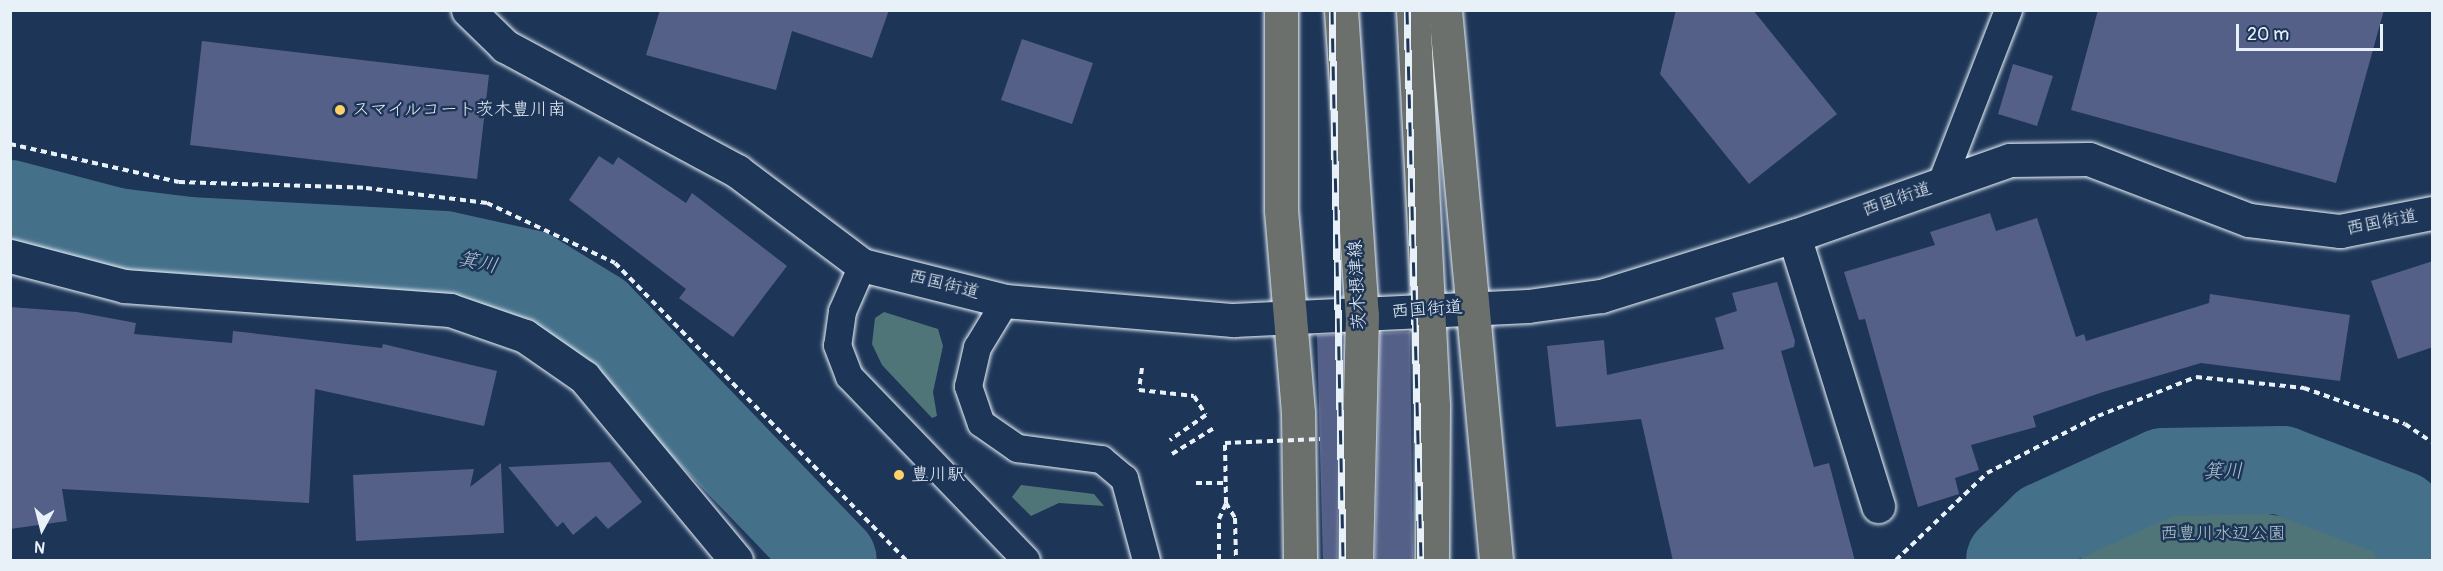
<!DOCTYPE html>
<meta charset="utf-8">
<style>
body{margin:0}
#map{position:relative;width:2443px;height:571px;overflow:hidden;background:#1d3557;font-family:Pangolin,"Klee One",sans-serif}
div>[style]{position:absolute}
.green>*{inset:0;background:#4f7578}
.river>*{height:88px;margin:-44px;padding:0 44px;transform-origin:44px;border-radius:44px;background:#45708a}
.building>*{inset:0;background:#556088}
.path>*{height:4px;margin-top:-2px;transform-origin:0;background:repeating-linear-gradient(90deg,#e8f1f8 0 6px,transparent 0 10.5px)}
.roads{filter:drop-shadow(0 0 2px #e8f1f8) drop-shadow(0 0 2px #e8f1f8)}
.lane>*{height:27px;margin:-13.5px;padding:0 13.5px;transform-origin:13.5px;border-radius:13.5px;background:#1d3557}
.street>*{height:33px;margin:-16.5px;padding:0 16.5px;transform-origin:16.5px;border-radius:16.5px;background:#1d3557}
.primary>*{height:33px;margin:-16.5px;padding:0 16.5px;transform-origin:16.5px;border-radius:16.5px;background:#6b706d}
.rail>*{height:7px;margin-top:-3.5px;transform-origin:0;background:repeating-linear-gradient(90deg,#1d3557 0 14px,#e8f1f8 0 28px);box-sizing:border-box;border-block:2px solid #e8f1f8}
.path-bridge>*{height:4px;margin-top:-2px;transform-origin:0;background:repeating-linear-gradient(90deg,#e8f1f8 0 6px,transparent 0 10.5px)}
.dots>*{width:16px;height:16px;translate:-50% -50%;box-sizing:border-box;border:3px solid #1d3557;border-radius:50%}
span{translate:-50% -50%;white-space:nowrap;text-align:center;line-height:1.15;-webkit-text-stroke:5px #1d3557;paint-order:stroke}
.poi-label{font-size:18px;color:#e8f1f8}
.left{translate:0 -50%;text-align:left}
.street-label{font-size:18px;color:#e8f1f8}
.park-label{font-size:18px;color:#b2c6cb}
.water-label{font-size:20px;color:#afc4d2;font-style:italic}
.frame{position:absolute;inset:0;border:12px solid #e8f1f8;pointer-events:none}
.north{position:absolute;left:12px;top:499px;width:60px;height:60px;-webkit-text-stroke:4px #1d3557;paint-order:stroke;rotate:187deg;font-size:16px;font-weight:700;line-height:24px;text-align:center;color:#e8f1f8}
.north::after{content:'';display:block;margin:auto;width:21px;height:27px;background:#e8f1f8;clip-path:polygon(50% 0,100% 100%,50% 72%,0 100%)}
.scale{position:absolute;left:2236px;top:24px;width:147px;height:27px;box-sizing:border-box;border:3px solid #e8f1f8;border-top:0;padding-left:8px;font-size:18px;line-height:21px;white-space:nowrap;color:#e8f1f8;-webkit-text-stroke:4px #1d3557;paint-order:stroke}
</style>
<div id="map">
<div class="green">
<i style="clip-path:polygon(884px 312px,938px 329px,943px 346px,933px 392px,937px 416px,932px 418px,882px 365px,872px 344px,875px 318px)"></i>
<i style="clip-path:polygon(1021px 485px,1094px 494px,1104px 506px,1059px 503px,1031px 516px,1012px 497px)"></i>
<i style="clip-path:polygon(2220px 506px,2396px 536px,2409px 560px,2079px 560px,2096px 544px,2152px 516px)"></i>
</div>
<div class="river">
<i style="left:10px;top:204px;width:110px;rotate:14.8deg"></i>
<i style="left:116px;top:232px;width:73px;rotate:7.1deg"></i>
<i style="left:188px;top:241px;width:256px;rotate:3.1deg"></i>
<i style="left:444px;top:255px;width:88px;rotate:12.5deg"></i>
<i style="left:530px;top:274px;width:79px;rotate:31.5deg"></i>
<i style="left:597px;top:315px;width:340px;rotate:46.1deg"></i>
<i style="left:2010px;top:560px;width:49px;rotate:-44.2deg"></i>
<i style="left:2045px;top:526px;width:130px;rotate:-24.6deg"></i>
<i style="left:2163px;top:472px;width:119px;rotate:-1deg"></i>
<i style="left:2282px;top:470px;width:126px;rotate:20.9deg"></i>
<i style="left:2400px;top:515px;width:53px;rotate:52.7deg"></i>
</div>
<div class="building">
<i style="clip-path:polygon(660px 10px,889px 10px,872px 58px,792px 31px,776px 90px,646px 55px)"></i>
<i style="clip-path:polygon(1676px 10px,1753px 10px,1837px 114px,1749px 184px,1660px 74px)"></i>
<i style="clip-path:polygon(2098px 10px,2384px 10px,2336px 183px,2071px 110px)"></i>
<i style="clip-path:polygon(1022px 39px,1093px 63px,1072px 124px,1001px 100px)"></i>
<i style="clip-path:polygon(202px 41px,489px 75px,477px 179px,190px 145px)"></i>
<i style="clip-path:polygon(2013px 64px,2053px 76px,2037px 126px,1998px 114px)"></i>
<i style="clip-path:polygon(599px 156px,613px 165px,618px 157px,686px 203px,692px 193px,787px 266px,733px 337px,679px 298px,686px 289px,569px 200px)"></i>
<i style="clip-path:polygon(1990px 213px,1996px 231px,2037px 218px,2076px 337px,2084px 334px,2086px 341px,2209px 303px,2210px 294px,2350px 315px,2340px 381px,2201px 363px,2103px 392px,2033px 416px,2036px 427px,1971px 445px,1979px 470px,1955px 478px,1959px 494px,1918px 507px,1865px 319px,1859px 320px,1844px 272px,1935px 245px,1930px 232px)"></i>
<i style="clip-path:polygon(2433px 261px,2433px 347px,2398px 359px,2371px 281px)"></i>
<i style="clip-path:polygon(1777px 282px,1795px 341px,1794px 347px,1781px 351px,1814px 467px,1829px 463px,1855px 561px,1673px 561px,1641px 419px,1556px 427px,1547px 346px,1604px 340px,1607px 375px,1724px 349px,1715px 318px,1737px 311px,1732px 293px)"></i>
<i style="clip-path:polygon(10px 307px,77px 312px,136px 323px,134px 334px,232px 343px,233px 331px,382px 348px,383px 344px,497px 371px,484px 426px,315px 389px,309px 503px,62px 489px,67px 521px,10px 529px)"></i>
<i style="clip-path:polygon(1410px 332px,1413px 561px,1375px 561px,1380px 333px)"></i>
<i style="clip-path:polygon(1343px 334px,1337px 561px,1323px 561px,1317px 335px)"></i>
<i style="clip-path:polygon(610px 462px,642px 502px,608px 529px,596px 516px,573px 535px,563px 522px,557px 527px,508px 467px)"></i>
<i style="clip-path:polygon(501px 463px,504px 533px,356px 541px,353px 475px,474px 469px,470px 487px)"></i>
</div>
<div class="path">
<i style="left:10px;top:144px;width:173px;rotate:12.7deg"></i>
<i style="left:179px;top:182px;width:187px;rotate:1.8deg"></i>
<i style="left:366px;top:188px;width:122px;rotate:7.1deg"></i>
<i style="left:487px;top:203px;width:141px;rotate:25.1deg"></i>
<i style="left:615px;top:263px;width:416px;rotate:45.6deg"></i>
<i style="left:1142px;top:368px;width:22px;rotate:98deg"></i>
<i style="left:1139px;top:390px;width:55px;rotate:6.2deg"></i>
<i style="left:1194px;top:396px;width:22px;rotate:58deg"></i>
<i style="left:1206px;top:415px;width:44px;rotate:145.2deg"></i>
<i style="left:1172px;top:454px;width:49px;rotate:-31.8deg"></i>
<i style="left:1196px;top:483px;width:30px"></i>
<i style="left:1219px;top:560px;width:41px;rotate:-90deg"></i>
<i style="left:1219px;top:519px;width:17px;rotate:-66deg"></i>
<i style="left:1226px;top:503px;width:17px;rotate:59deg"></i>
<i style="left:1235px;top:518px;width:42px;rotate:88.6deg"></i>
<i style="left:1896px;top:560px;width:126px;rotate:-43.7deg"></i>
<i style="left:1987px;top:473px;width:125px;rotate:-27.2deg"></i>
<i style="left:2098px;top:416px;width:105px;rotate:-21.7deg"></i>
<i style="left:2196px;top:377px;width:109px;rotate:5.8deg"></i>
<i style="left:2304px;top:388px;width:107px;rotate:19.6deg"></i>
<i style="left:2405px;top:424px;width:32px;rotate:34deg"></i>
</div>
<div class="roads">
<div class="lane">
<i style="left:1940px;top:185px;width:188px;rotate:-68.8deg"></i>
<i style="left:862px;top:265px;width:50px;rotate:113.5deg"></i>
<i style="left:842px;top:311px;width:34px;rotate:98deg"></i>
<i style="left:837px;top:345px;width:33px;rotate:69deg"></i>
<i style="left:849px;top:376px;width:255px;rotate:46.1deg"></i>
<i style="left:1005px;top:301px;width:54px;rotate:121.3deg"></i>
<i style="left:977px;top:347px;width:40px;rotate:103deg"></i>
<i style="left:968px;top:386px;width:39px;rotate:71deg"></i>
<i style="left:981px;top:423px;width:44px;rotate:34.8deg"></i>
<i style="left:1017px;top:448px;width:85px;rotate:7.5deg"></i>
<i style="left:1101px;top:459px;width:30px;rotate:40deg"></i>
<i style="left:1124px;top:478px;width:85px;rotate:75deg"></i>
</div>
<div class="street">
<i style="left:468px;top:10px;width:52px;rotate:44.2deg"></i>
<i style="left:505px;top:46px;width:264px;rotate:28.3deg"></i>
<i style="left:737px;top:171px;width:156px;rotate:36.9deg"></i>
<i style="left:862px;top:265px;width:147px;rotate:14.1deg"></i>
<i style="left:1005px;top:301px;width:229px;rotate:4.8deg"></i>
<i style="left:1233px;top:320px;width:295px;rotate:-2.7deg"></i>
<i style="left:1528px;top:306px;width:74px;rotate:-7.8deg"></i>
<i style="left:1601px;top:296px;width:202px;rotate:-17.3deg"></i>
<i style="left:1794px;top:236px;width:229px;rotate:-19.4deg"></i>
<i style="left:2010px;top:160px;width:79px;rotate:-0.7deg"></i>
<i style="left:2089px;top:159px;width:171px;rotate:20.9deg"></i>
<i style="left:2249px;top:220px;width:92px;rotate:6.9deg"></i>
<i style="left:2340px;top:231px;width:94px;rotate:-11.1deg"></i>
<i style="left:1794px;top:236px;width:283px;rotate:72.7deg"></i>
<i style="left:10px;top:256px;width:118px;rotate:14.7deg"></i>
<i style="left:124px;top:286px;width:327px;rotate:4.2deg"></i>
<i style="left:450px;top:310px;width:79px;rotate:19.1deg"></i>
<i style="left:525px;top:336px;width:72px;rotate:34.8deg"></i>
<i style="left:584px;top:377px;width:238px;rotate:50.3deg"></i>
</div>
<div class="primary">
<i style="left:1281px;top:10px;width:200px;rotate:90deg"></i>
<i style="left:1281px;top:210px;width:204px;rotate:85.2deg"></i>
<i style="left:1298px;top:413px;width:147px;rotate:89.2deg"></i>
<i style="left:1341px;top:10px;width:306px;rotate:86.1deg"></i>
<i style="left:1362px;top:315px;width:245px;rotate:91.4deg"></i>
<i style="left:1413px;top:10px;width:397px;rotate:87.1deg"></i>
<i style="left:1433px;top:406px;width:154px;rotate:90.4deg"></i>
<i style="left:1445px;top:10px;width:552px;rotate:84.7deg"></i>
</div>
</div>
<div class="rail">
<i style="left:1332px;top:10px;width:550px;rotate:88.85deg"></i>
<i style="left:1407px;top:10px;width:550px;rotate:88.54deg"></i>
</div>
<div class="path-bridge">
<i style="left:1226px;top:503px;width:60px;rotate:-91deg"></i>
<i style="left:1225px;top:443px;width:95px;rotate:-2.4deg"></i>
</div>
<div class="dots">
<i style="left:340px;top:110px;background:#ffd166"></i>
<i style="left:899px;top:475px;background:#ffd166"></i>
</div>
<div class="poi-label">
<span class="left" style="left:352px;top:110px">スマイルコート茨木豊川南</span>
<span class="left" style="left:911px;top:475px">豊川駅</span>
</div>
<div class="street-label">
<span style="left:1897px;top:200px;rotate:-19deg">西国街道</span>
<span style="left:2382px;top:223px;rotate:-11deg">西国街道</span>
<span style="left:944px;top:285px;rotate:14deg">西国街道</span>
<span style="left:1358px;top:285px;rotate:-93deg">茨木摂津線</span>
<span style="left:1427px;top:310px;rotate:-4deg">西国街道</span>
</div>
<div class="park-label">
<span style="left:2223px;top:534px">西豊川水辺公園</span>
</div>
<div class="water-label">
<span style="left:478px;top:262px;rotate:12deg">箕川</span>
<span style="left:2223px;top:471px;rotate:-1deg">箕川</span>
</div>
<div class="frame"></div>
<div class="north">N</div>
<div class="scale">20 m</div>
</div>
